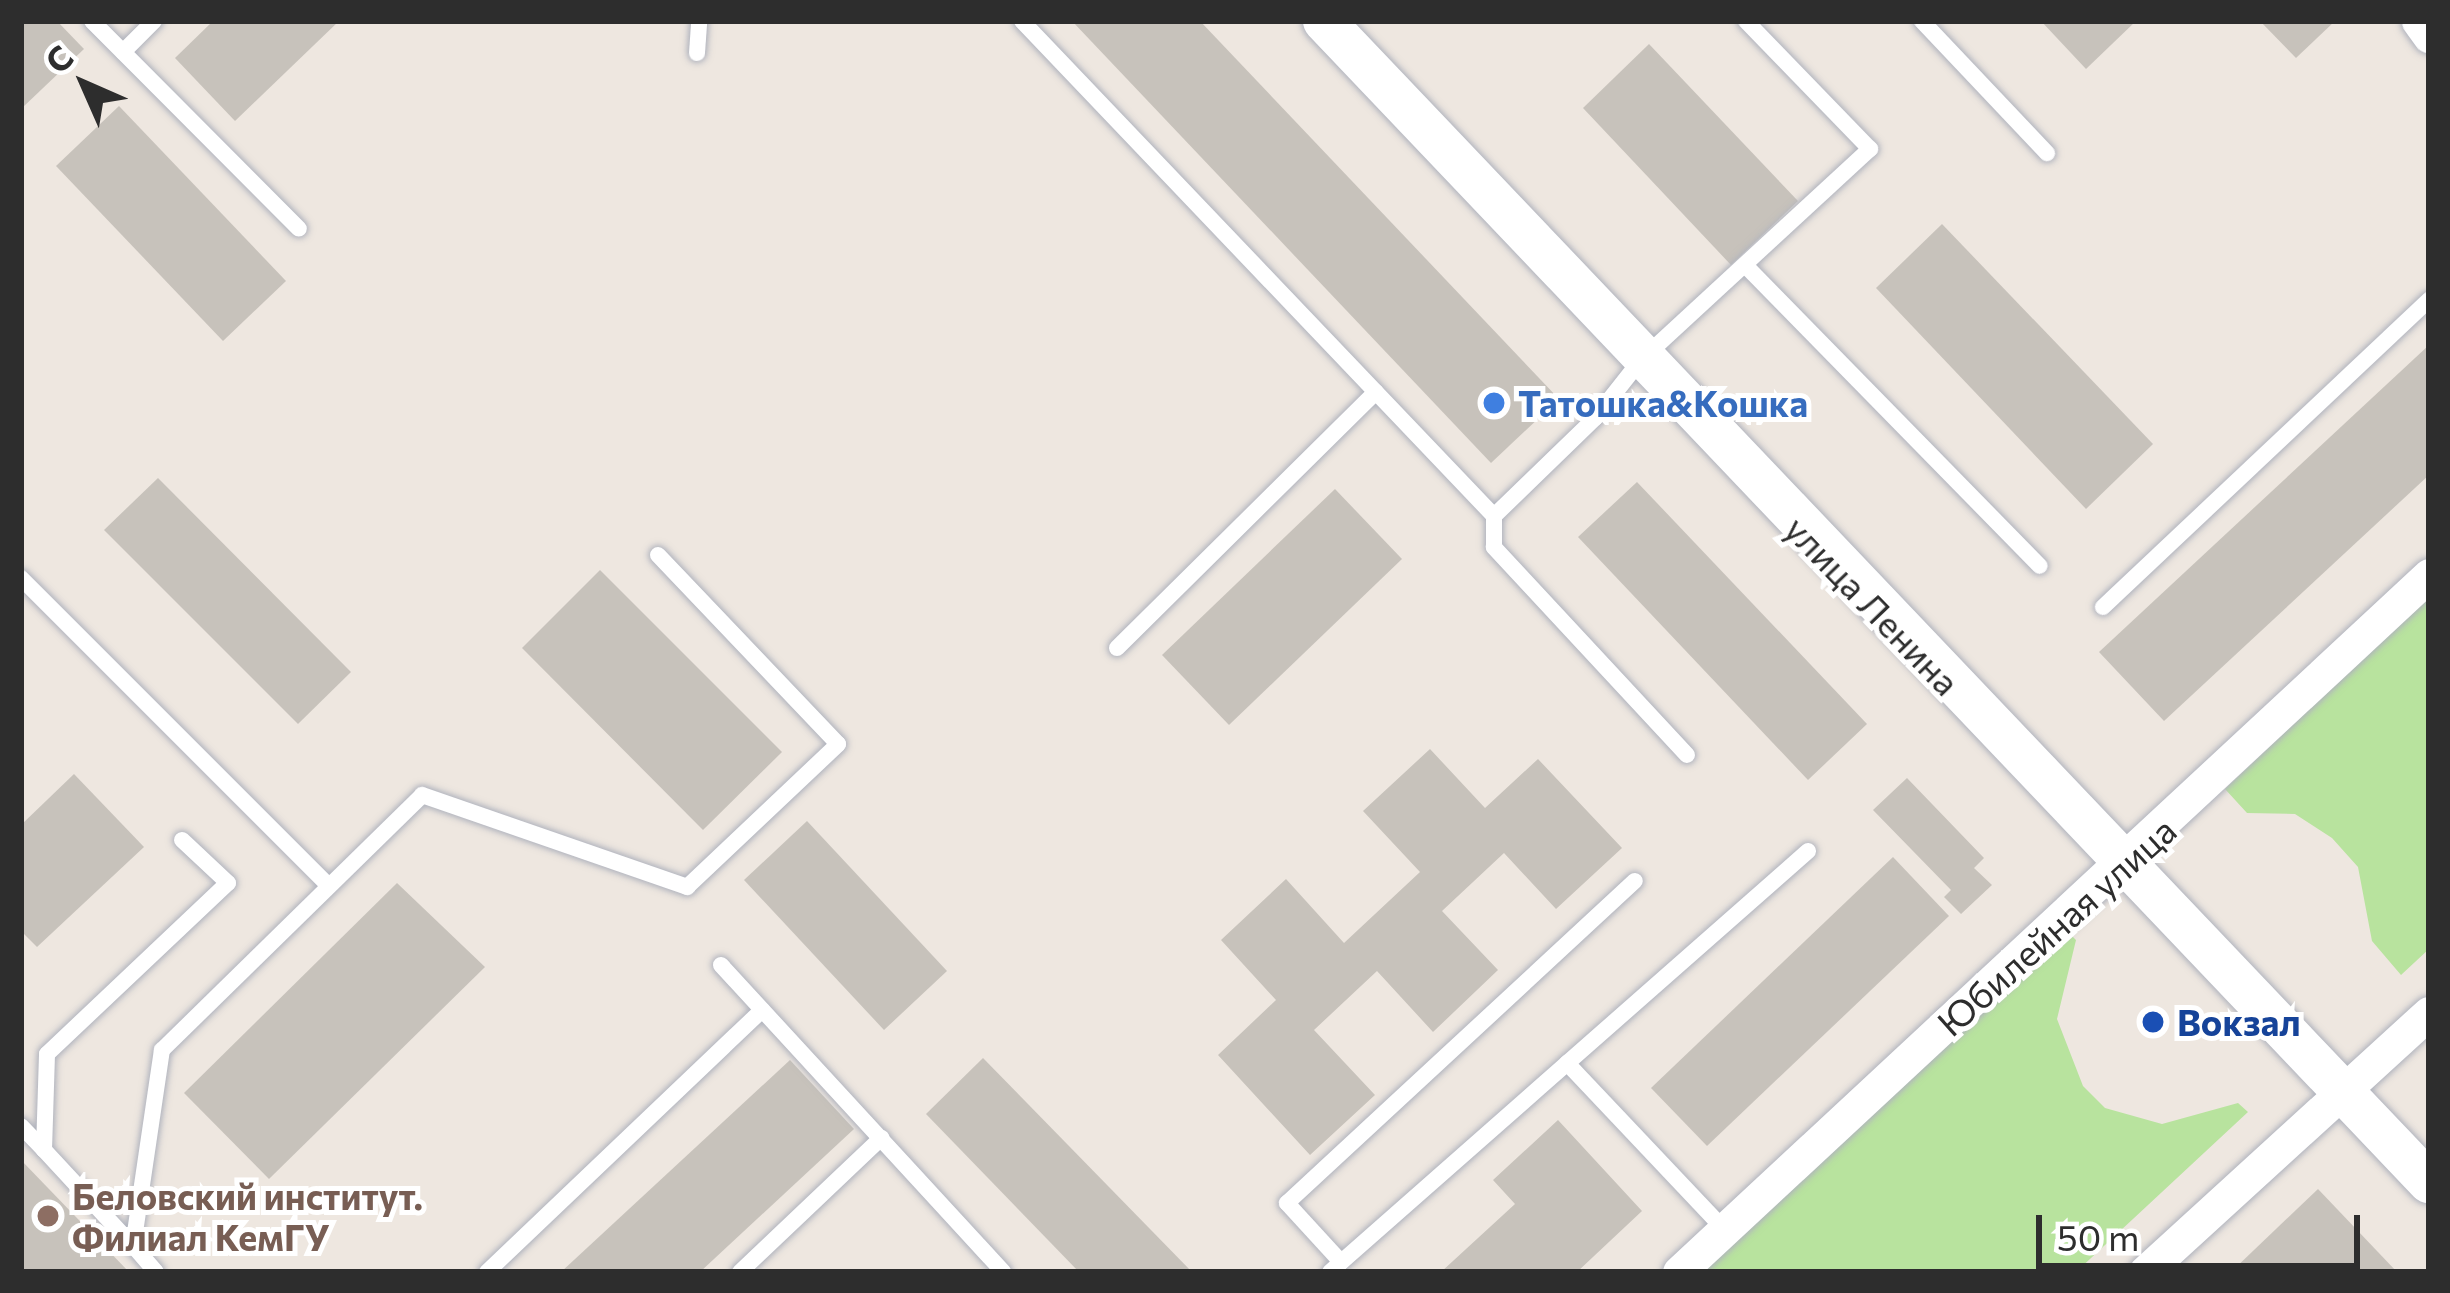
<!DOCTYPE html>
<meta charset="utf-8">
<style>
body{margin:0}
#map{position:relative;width:2450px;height:1293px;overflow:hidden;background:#eee7e0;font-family:Commissioner,sans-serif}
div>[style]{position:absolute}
.green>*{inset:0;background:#b8e39e}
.building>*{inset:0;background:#c7c2bb}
.roads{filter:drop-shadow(0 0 3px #b0b3bd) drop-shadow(0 0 3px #b0b3bd)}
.service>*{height:16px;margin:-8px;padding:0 8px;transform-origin:8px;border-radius:8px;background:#fff}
.minor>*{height:33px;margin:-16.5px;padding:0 16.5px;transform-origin:16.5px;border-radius:16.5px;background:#fff}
.tertiary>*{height:42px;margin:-21px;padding:0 21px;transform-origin:21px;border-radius:21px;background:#fff}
.dots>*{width:33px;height:33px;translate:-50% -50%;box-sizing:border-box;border:6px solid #fff;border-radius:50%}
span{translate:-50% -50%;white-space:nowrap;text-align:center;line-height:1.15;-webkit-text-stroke:10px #fff;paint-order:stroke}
.shop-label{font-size:36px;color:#366cbe;font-weight:700}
.left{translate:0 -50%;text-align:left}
.street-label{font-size:36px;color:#2d2d2d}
.transit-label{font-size:36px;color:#164399;font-weight:700}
.education-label{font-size:36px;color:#785e54;font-weight:700}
.frame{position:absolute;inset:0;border:24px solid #2d2d2d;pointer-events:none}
.north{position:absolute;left:24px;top:24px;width:120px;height:120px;-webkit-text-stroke:9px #fff;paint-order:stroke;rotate:315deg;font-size:33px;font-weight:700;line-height:48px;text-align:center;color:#2d2d2d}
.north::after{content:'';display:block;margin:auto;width:42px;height:54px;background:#2d2d2d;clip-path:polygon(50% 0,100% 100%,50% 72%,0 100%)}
.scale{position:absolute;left:2036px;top:1215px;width:324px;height:54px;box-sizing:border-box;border:6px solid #2d2d2d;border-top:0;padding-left:15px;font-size:36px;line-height:42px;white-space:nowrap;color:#2d2d2d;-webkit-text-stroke:9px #fff;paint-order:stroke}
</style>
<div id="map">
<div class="green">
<i style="clip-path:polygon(2429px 596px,2429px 949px,2401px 975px,2372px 941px,2358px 867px,2332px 838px,2295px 814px,2247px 813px,2225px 789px)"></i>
<i style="clip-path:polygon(2064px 928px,2076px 940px,2057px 1019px,2083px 1086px,2105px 1108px,2162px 1124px,2238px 1103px,2248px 1112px,2076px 1272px,1695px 1272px)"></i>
</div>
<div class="building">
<i style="clip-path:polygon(21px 21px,57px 21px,84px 49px,21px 109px)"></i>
<i style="clip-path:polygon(213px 21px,339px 21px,235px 121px,175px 58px)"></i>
<i style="clip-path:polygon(1072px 21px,1200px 21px,1559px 399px,1491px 463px)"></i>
<i style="clip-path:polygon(2041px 21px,2136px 21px,2086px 69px)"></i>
<i style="clip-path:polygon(2260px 21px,2335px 21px,2296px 58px)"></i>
<i style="clip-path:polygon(1649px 44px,1798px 201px,1731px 265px,1583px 108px)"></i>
<i style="clip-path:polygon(119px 106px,286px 281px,223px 341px,56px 166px)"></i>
<i style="clip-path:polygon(1942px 224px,2153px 444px,2086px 509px,1876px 288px)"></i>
<i style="clip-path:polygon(2429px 345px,2429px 475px,2164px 721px,2099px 652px)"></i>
<i style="clip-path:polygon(158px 478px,351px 672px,298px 724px,104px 530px)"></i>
<i style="clip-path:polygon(1637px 482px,1867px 724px,1808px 780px,1578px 537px)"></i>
<i style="clip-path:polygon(1335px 489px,1402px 559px,1229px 725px,1162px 655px)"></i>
<i style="clip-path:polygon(600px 570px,782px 752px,703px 830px,522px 648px)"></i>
<i style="clip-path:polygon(1430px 749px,1485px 808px,1538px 759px,1622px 848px,1556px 909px,1504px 853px,1442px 911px,1498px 970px,1433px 1032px,1377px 971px,1314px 1030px,1375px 1095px,1310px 1155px,1218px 1055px,1276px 1000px,1221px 940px,1286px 879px,1344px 943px,1420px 872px,1363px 811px)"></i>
<i style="clip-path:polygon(74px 774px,144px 847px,37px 947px,21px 931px,21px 825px)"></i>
<i style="clip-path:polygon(1907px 778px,1984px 858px,1974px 868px,1992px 885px,1961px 914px,1944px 897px,1951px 890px,1873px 810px)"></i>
<i style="clip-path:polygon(807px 821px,947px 971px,884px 1030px,744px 880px)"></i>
<i style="clip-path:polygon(1893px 857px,1949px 916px,1707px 1146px,1651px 1088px)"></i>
<i style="clip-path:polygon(397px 883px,485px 967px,269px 1179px,184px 1093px)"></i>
<i style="clip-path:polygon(983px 1058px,1192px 1272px,1079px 1272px,926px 1114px)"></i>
<i style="clip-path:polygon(790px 1060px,854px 1129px,700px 1272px,561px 1272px)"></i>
<i style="clip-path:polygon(1558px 1120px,1642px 1211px,1577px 1272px,1441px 1272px,1515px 1204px,1493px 1180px)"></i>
<i style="clip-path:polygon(21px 1160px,129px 1272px,21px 1272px)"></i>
<i style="clip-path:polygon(2318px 1189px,2397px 1272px,2231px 1272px)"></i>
</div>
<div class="roads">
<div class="service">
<i style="left:92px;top:21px;width:293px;rotate:45.1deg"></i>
<i style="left:1022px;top:21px;width:684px;rotate:46.36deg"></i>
<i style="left:1922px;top:21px;width:182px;rotate:46.6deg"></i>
<i style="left:123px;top:52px;width:44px;rotate:-45deg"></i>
<i style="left:697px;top:53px;width:32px;rotate:-86deg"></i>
<i style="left:1745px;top:265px;width:421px;rotate:45.6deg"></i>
<i style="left:21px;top:578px;width:433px;rotate:45deg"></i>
<i style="left:2103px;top:607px;width:448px;rotate:-43.3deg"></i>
<i style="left:1117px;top:648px;width:364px;rotate:-44.7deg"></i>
<i style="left:1687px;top:755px;width:284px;rotate:-132.9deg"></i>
<i style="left:1494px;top:547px;width:31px;rotate:-90deg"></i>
<i style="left:1494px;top:516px;width:141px;rotate:-44.1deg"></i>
<i style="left:1595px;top:418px;width:73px;rotate:-51.7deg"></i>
<i style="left:1640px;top:361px;width:313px;rotate:-42.7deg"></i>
<i style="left:1870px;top:149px;width:178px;rotate:-134.1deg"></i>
<i style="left:721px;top:965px;width:417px;rotate:47.4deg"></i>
<i style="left:1567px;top:1063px;width:230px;rotate:46.6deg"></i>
<i style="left:21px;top:1126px;width:33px;rotate:46deg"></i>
<i style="left:133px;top:1246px;width:131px;rotate:-132.8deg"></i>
<i style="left:44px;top:1150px;width:96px;rotate:-88.2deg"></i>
<i style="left:47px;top:1054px;width:249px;rotate:-43.4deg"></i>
<i style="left:228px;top:883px;width:63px;rotate:-136.9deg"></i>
<i style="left:1341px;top:1262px;width:80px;rotate:-132.5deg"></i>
<i style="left:1287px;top:1203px;width:474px;rotate:-42.8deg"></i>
<i style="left:156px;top:1272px;width:35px;rotate:-131deg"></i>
<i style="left:133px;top:1246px;width:198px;rotate:-81.6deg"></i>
<i style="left:162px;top:1050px;width:364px;rotate:-44.4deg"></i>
<i style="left:422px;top:795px;width:281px;rotate:19.1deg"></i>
<i style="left:687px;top:887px;width:208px;rotate:-43.4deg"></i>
<i style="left:838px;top:744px;width:261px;rotate:-133.6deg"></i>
<i style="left:487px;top:1272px;width:380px;rotate:-43.6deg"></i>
<i style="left:740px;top:1272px;width:195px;rotate:-43.5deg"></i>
<i style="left:1330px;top:1272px;width:637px;rotate:-41.37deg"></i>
</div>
<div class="minor">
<i style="left:2418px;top:21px;width:19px;rotate:54deg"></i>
<i style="left:1679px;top:1272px;width:1024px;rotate:-42.9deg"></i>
<i style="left:2145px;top:1272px;width:384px;rotate:-42.4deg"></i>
</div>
<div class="tertiary">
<i style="left:1324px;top:21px;width:1603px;rotate:46.42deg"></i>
</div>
</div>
<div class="dots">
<i style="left:1494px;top:403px;background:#3f7fe0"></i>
<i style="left:2153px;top:1022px;background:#1a4fb4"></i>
<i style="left:48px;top:1216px;background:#8d6e63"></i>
</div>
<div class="shop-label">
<span class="left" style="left:1518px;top:403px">Татошка&amp;Кошка</span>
</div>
<div class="street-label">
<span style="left:1873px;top:605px;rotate:46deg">улица Ленина</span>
<span style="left:2056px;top:926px;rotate:-42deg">Юбилейная улица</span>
</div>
<div class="transit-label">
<span class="left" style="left:2177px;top:1022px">Вокзал</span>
</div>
<div class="education-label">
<span class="left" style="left:72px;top:1216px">Беловский институт.<br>Филиал КемГУ</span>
</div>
<div class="frame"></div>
<div class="north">С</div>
<div class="scale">50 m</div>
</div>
